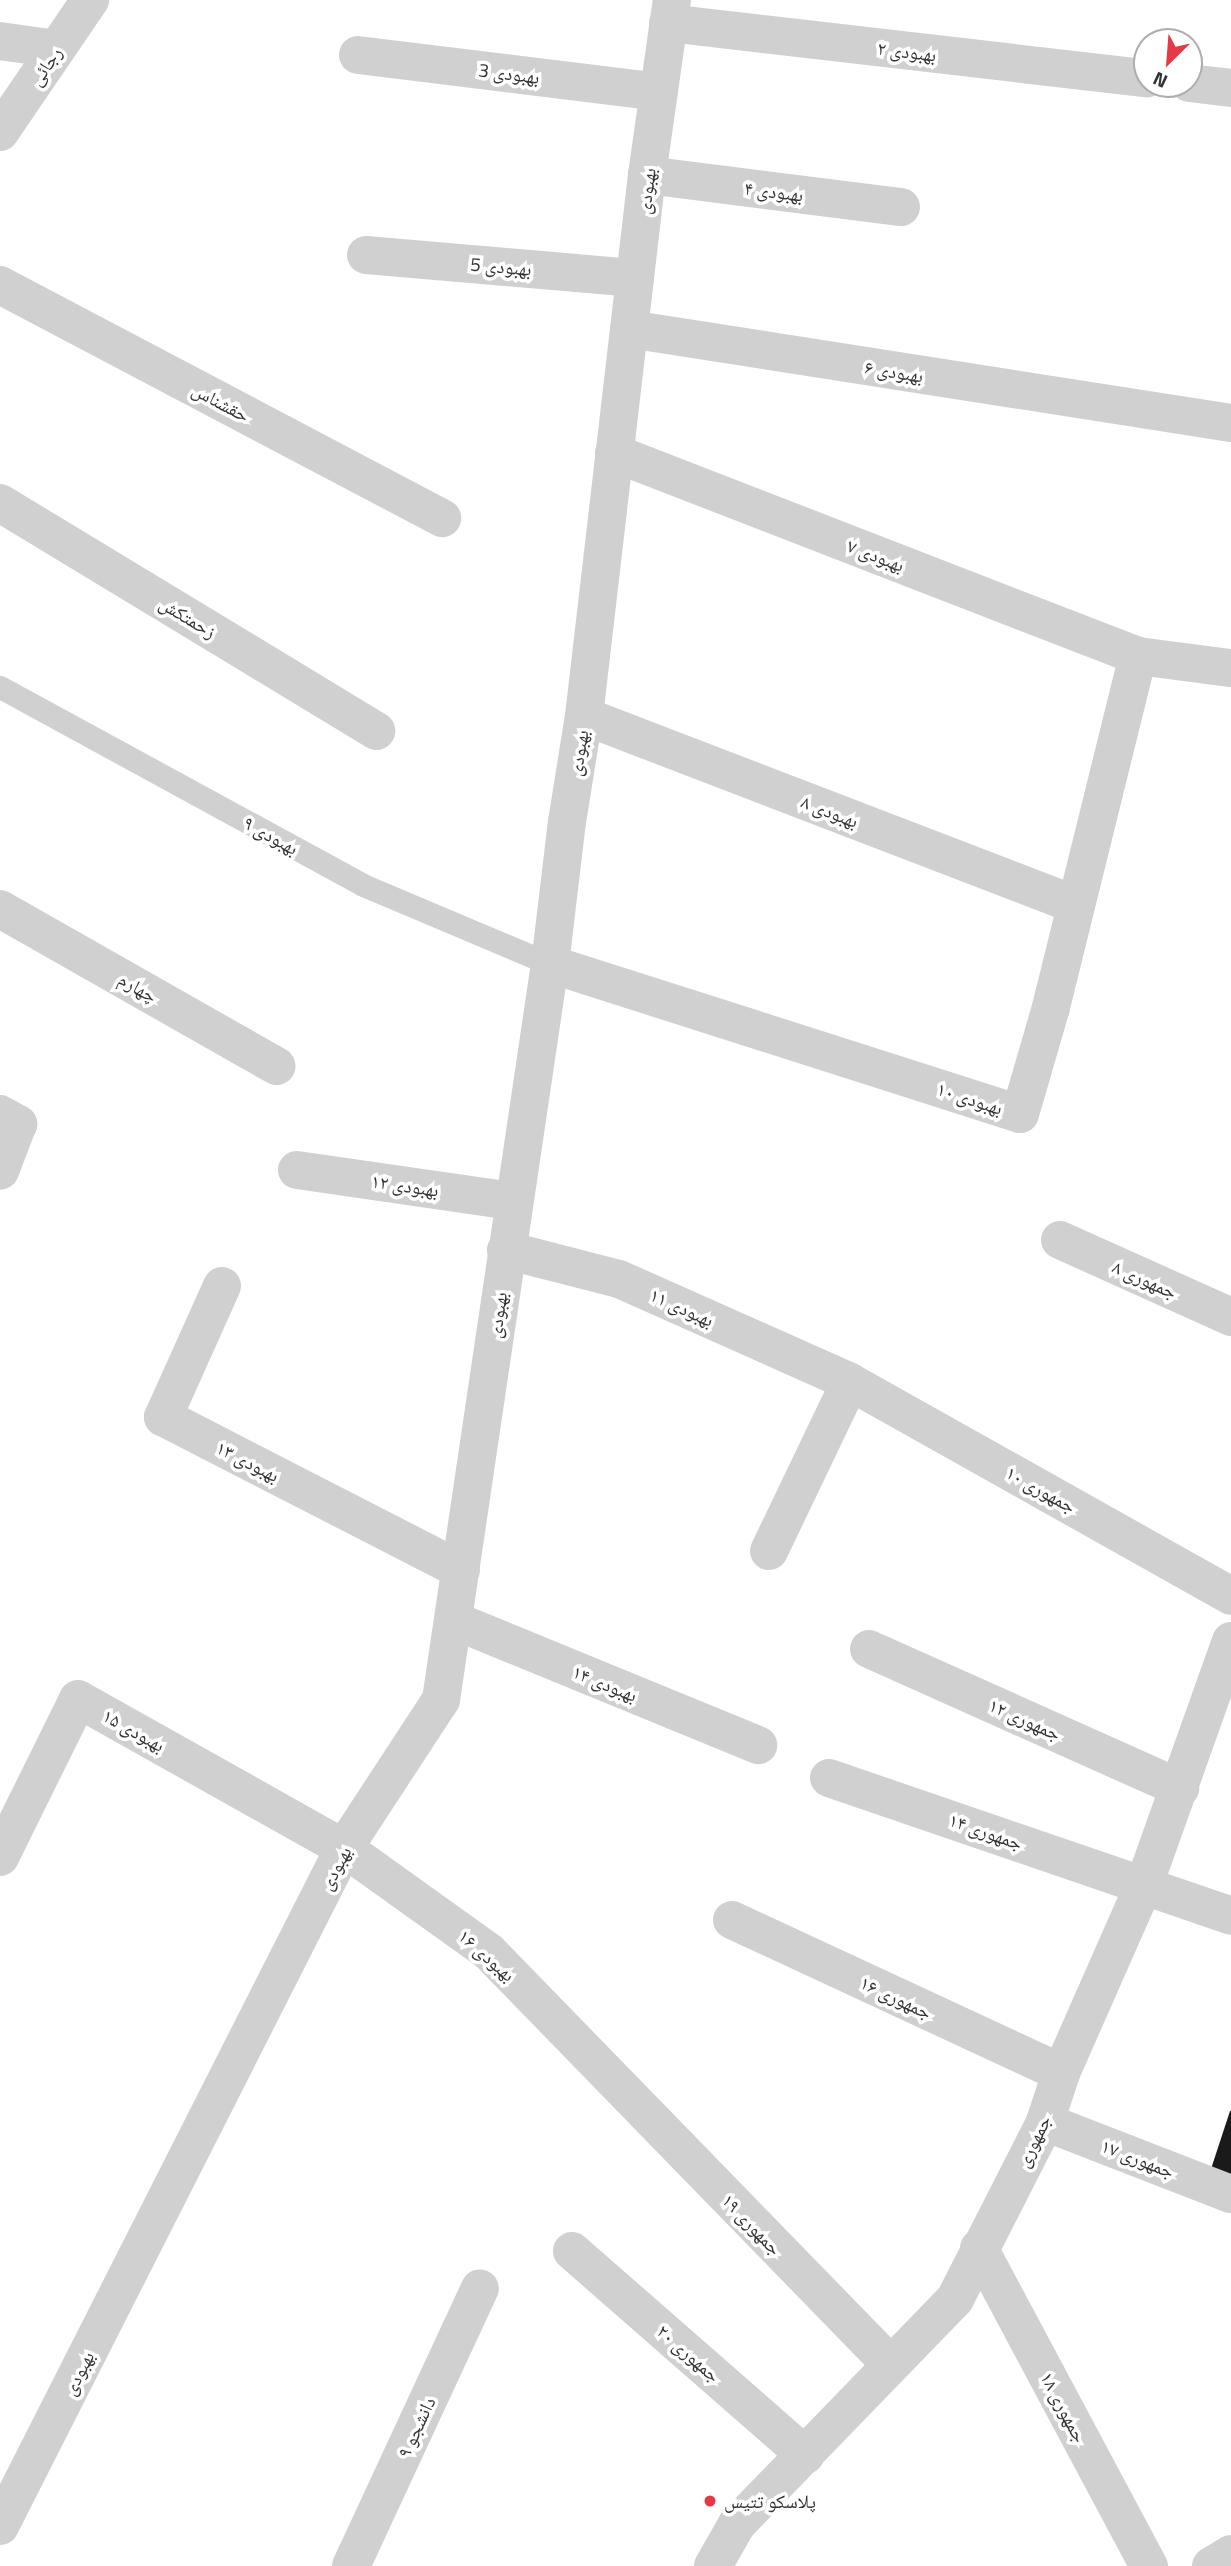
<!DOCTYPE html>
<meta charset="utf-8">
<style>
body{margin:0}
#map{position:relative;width:1231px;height:2566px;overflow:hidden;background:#fff;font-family:"Titillium Web","Noto Naskh Arabic",sans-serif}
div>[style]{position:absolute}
.building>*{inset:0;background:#1a1a1a}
.service>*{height:23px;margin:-11.5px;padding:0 11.5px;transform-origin:11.5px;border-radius:11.5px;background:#d0d0d0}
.minor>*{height:38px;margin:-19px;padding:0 19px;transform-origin:19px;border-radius:19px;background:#d0d0d0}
.tertiary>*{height:38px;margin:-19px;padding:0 19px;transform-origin:19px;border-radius:19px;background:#d0d0d0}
.dots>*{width:19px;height:19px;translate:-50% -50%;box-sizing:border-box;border:4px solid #fff;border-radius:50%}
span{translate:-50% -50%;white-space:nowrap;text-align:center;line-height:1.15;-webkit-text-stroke:7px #fff;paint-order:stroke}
.street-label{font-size:19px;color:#333}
.poi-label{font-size:19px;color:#333}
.left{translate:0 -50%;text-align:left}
.north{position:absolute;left:1133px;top:28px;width:70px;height:70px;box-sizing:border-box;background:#fff;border:2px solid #adadad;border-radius:50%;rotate:205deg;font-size:19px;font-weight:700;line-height:28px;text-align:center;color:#333}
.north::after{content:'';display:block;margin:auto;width:24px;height:32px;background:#e63946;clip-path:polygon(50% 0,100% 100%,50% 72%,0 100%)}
</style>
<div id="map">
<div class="building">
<i style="clip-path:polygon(1230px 2111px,1231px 2111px,1231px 2182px,1209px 2175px)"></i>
</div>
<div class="service">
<i style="left:0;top:687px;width:413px;rotate:28.6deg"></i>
<i style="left:363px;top:885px;width:203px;rotate:22.9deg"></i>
</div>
<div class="minor">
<i style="left:668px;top:23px;width:482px;rotate:6.6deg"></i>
<i style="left:0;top:41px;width:57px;rotate:8.1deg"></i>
<i style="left:358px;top:55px;width:303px;rotate:7deg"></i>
<i style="left:1189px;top:83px;width:42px;rotate:6.8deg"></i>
<i style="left:647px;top:175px;width:256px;rotate:7.2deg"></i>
<i style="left:366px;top:255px;width:270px;rotate:4.9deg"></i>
<i style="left:0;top:285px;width:500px;rotate:27.8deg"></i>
<i style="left:629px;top:329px;width:609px;rotate:8.87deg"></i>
<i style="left:614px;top:453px;width:562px;rotate:21.18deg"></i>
<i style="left:1138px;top:656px;width:94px;rotate:7.4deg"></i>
<i style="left:0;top:503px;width:440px;rotate:31.2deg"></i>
<i style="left:584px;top:716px;width:527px;rotate:21.01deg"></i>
<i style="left:0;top:909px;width:318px;rotate:29.6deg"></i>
<i style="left:550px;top:964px;width:493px;rotate:17.7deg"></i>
<i style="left:1020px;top:1114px;width:111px;rotate:-73.8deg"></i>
<i style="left:1051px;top:1007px;width:362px;rotate:-76.1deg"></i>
<i style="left:0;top:1114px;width:21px;rotate:29deg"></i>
<i style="left:18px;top:1124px;width:50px;rotate:111deg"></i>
<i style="left:297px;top:1170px;width:218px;rotate:8.2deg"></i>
<i style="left:1060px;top:1240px;width:188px;rotate:24.2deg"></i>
<i style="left:506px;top:1250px;width:117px;rotate:14.4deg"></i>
<i style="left:619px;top:1279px;width:253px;rotate:24deg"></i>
<i style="left:850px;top:1382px;width:437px;rotate:29.3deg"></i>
<i style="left:222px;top:1286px;width:144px;rotate:114.2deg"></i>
<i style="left:163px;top:1417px;width:335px;rotate:27.2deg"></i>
<i style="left:769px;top:1551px;width:187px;rotate:-64.4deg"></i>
<i style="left:453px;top:1620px;width:330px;rotate:22.3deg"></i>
<i style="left:869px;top:1649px;width:341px;rotate:24.1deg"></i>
<i style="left:829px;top:1778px;width:425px;rotate:18.9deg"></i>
<i style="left:0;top:1857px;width:176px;rotate:-63.7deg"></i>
<i style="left:78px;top:1699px;width:305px;rotate:29.3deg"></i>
<i style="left:344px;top:1848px;width:178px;rotate:35.6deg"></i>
<i style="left:489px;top:1952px;width:576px;rotate:45.77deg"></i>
<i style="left:732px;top:1920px;width:363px;rotate:24.9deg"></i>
<i style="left:1045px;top:2122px;width:199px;rotate:21.2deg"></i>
<i style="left:979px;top:2248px;width:361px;rotate:61.9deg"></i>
<i style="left:572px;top:2251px;width:310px;rotate:41.2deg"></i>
<i style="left:351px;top:2566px;width:306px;rotate:-65.1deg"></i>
<i style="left:1211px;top:2566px;width:23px;rotate:-31deg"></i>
</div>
<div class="tertiary">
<i style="left:0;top:132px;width:160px;rotate:-55.7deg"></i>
<i style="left:0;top:2526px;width:760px;rotate:-63.1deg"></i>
<i style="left:344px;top:1848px;width:177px;rotate:-56.8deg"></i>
<i style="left:441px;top:1700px;width:744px;rotate:-81.58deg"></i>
<i style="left:550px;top:964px;width:143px;rotate:-83.2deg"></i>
<i style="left:567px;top:822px;width:107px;rotate:-80.9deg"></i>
<i style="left:584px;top:716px;width:545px;rotate:-83.36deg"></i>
<i style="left:647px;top:175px;width:177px;rotate:-81.9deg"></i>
<i style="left:713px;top:2566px;width:48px;rotate:-60.3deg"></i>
<i style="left:737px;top:2524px;width:313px;rotate:-45.9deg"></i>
<i style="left:955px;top:2299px;width:199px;rotate:-63deg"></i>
<i style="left:1045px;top:2122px;width:52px;rotate:-71.9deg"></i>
<i style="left:1061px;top:2073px;width:206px;rotate:-66.2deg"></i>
<i style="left:1144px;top:1885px;width:259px;rotate:-70.4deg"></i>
</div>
<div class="dots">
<i style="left:710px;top:2501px;background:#e63946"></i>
</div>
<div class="street-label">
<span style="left:907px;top:51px;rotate:7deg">بهبودی ۲</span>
<span style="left:45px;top:66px;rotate:-56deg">رجائی</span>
<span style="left:509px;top:73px;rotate:7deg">بهبودی 3</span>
<span style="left:646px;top:191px;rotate:-83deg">بهبودی</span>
<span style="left:774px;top:191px;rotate:7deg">بهبودی ۴</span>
<span style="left:501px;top:266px;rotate:5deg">بهبودی 5</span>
<span style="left:894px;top:371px;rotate:9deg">بهبودی ۶</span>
<span style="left:221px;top:402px;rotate:28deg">حقشناس</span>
<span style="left:876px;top:555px;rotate:21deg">بهبودی ۷</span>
<span style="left:188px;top:617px;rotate:31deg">زحمتکش</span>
<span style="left:578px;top:753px;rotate:-81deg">بهبودی</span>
<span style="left:830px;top:811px;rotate:21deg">بهبودی ۸</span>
<span style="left:271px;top:835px;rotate:29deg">بهبودی ۹</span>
<span style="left:138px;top:987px;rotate:30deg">چهارم</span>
<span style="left:970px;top:1098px;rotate:18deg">بهبودی ۱۰</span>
<span style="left:405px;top:1185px;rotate:8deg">بهبودی ۱۲</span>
<span style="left:1145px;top:1279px;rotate:24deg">جمهوری ۸</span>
<span style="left:682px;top:1307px;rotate:24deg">بهبودی ۱۱</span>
<span style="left:497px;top:1315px;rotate:-82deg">بهبودی</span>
<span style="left:248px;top:1461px;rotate:27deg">بهبودی ۱۳</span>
<span style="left:1041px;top:1489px;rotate:29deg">جمهوری ۱۰</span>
<span style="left:605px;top:1683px;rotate:22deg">بهبودی ۱۴</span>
<span style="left:1025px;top:1719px;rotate:24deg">جمهوری ۱۲</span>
<span style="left:134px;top:1730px;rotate:29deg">بهبودی ۱۵</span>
<span style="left:986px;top:1831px;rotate:19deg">جمهوری ۱۴</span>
<span style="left:335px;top:1868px;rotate:-62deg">بهبودی</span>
<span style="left:487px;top:1955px;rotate:41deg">بهبودی ۱۶</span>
<span style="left:896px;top:1997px;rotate:25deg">جمهوری ۱۶</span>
<span style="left:1033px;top:2141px;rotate:-64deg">جمهوری</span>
<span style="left:1138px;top:2158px;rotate:21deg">جمهوری ۱۷</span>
<span style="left:752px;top:2224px;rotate:46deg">جمهوری ۱۹</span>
<span style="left:689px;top:2353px;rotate:41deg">جمهوری ۲۰</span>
<span style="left:78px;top:2373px;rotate:-63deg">بهبودی</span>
<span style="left:1064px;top:2407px;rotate:62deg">جمهوری ۱۸</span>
<span style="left:416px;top:2427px;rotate:-65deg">دانشجو ۹</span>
</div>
<div class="poi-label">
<span class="left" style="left:724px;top:2501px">پلاسکو تتیس</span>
</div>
<div class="north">N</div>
</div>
